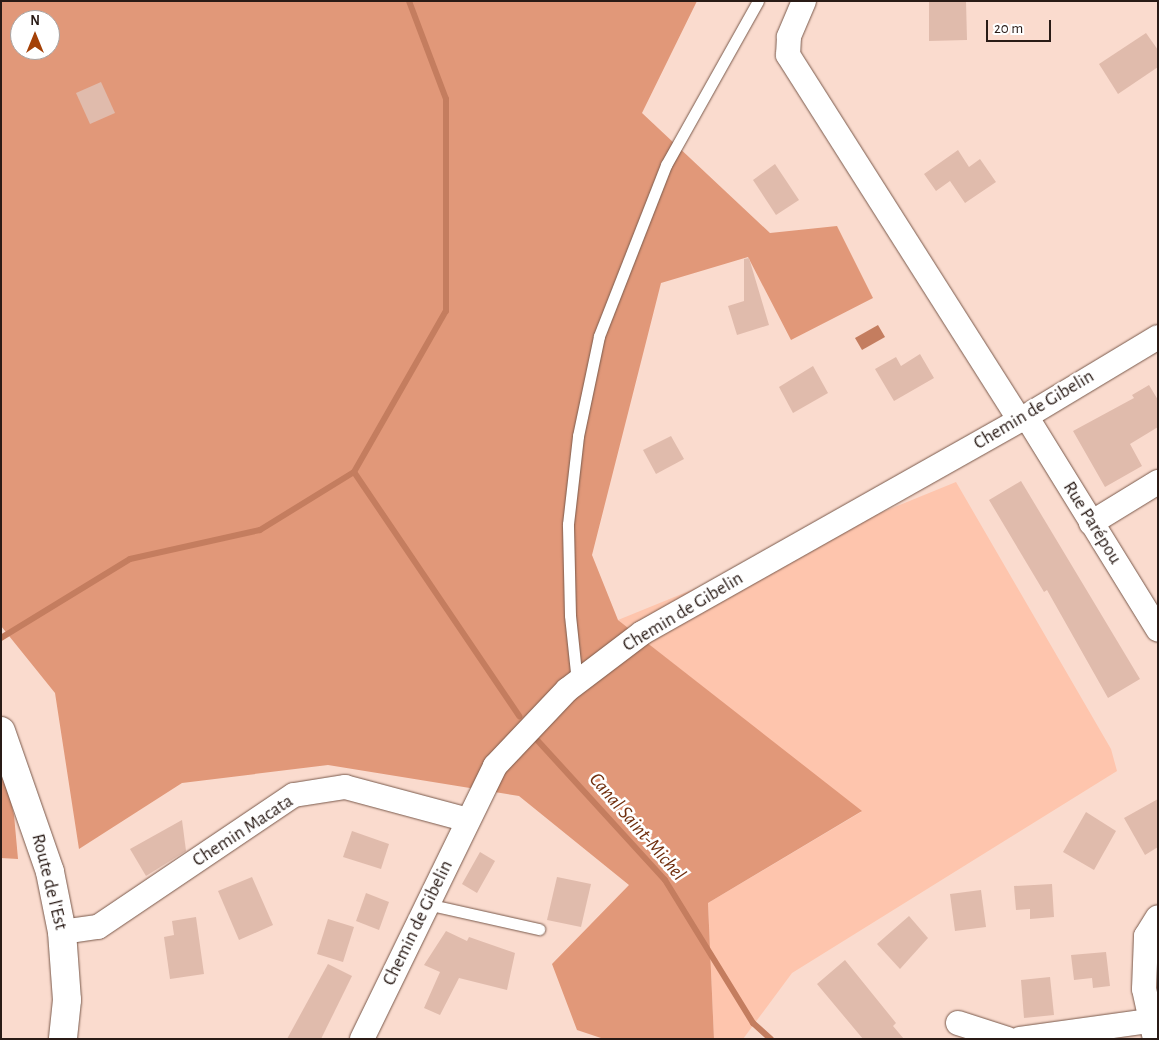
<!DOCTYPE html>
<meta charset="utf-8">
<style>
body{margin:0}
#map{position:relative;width:1159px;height:1040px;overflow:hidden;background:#fadbce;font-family:"Alegreya Sans",sans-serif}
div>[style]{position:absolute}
.green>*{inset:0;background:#fec5ad}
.forest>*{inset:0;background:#e19879}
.water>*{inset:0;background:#c47d5f}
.stream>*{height:6px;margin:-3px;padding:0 3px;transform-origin:3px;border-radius:3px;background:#c47d5f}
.building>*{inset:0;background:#e0bbac}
.roads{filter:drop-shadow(0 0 1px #79594b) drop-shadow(0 0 1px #79594b)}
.service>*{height:11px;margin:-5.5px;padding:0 5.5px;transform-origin:5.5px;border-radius:5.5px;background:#fff}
.minor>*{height:24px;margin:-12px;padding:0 12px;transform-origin:12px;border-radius:12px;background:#fff}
.primary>*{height:28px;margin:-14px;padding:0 14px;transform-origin:14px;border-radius:14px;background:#fff}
span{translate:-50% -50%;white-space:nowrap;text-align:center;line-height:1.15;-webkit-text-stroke:5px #fff;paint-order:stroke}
.street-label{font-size:19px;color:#291b16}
.water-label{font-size:20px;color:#702e0d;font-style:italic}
.frame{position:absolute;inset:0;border:2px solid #291b16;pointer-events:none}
.north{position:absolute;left:10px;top:10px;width:50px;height:50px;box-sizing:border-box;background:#fff;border:1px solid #a9a4a2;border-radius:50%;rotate:0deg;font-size:14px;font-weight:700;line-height:20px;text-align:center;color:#291b16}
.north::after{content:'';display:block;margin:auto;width:18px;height:22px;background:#a44107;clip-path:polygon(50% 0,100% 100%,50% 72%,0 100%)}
.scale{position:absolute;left:986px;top:20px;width:65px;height:22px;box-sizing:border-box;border:2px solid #291b16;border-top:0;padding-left:6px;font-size:15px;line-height:18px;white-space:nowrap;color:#291b16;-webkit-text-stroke:4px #fff;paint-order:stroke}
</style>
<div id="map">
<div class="green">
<i style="clip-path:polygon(956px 482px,1111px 749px,1117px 771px,792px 973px,743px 1039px,714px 1039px,708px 903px,861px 812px,618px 620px)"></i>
</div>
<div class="forest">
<i style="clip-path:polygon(evenodd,1px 1px,697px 1px,642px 113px,770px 233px,837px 226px,873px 298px,791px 340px,748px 257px,661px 283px,592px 555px,618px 620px,862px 811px,708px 903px,714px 1039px,604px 1039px,577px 1030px,552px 964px,629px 885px,519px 796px,328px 765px,182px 783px,79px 849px,55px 693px,1px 626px,1px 1px,20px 20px,50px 20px,50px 50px,20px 50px,20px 20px)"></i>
<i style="clip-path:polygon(1px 760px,14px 815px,18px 859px,1px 858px)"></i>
</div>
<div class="water">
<i style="clip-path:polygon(878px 325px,885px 337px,862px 350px,855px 338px)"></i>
</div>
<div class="stream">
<i style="left:354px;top:472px;width:295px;rotate:55.9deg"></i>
<i style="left:1px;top:638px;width:151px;rotate:-31.5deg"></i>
<i style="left:130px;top:559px;width:133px;rotate:-12.6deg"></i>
<i style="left:260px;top:530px;width:110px;rotate:-31.7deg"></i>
<i style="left:354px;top:472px;width:185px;rotate:-60.3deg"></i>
<i style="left:446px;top:311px;width:212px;rotate:-90deg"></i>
<i style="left:446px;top:99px;width:105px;rotate:-110.7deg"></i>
<i style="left:538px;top:741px;width:188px;rotate:47.6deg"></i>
<i style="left:665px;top:880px;width:168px;rotate:58.4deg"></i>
<i style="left:753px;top:1023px;width:24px;rotate:42deg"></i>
</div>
<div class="building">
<i style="clip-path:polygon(929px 1px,966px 1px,967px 40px,929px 41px)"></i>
<i style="clip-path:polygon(1146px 33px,1158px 50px,1158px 67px,1118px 94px,1099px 64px)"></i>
<i style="clip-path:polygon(101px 82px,115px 113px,90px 124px,76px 93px)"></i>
<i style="clip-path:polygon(958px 150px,969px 167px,980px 159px,996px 182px,965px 203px,950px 181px,936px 191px,924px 174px)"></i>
<i style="clip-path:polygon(775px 164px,799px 200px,776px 215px,753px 180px)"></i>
<i style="clip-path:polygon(749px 258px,769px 325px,737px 335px,728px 306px,744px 301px,744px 259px)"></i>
<i style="clip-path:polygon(920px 354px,934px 378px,894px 401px,875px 369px,896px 357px,901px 366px)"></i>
<i style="clip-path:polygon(813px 366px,828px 393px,793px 413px,779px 387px)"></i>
<i style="clip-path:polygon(1149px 385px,1158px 400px,1158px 427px,1130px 444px,1142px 466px,1105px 487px,1073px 431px,1134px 398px,1132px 395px)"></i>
<i style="clip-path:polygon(671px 436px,684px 459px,656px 474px,643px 450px)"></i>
<i style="clip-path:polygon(1021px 481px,1140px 679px,1108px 698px,1047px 590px,1044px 592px,989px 500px)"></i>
<i style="clip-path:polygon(1158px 799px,1158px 847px,1145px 855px,1124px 818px)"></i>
<i style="clip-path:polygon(1086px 812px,1116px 831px,1094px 870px,1063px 852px)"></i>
<i style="clip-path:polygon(182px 820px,186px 851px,146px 876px,130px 849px)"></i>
<i style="clip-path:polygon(352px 831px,389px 844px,381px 869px,343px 857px)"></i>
<i style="clip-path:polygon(480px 852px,495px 861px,477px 893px,462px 884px)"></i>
<i style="clip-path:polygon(252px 877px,273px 925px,239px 940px,218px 891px)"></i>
<i style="clip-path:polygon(557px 877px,591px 884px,581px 927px,547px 920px)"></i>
<i style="clip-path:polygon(1052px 884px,1054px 917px,1030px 919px,1030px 909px,1016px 910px,1014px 886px)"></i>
<i style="clip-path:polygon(981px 890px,986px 927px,955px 931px,950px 894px)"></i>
<i style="clip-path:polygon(366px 893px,389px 902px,379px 930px,356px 921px)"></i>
<i style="clip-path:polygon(909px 916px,928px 938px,900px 969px,877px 944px)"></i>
<i style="clip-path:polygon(196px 917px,204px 974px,170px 979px,164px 937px,174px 935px,172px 921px)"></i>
<i style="clip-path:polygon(328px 919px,354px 927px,343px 962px,317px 954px)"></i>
<i style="clip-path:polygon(446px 931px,467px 941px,469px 937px,515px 953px,507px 990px,459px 978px,440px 1015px,424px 1008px,440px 972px,424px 965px)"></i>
<i style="clip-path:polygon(1106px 952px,1110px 986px,1093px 988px,1092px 978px,1074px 980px,1071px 955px)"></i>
<i style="clip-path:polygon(845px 960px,896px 1023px,893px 1026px,904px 1039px,863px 1039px,817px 984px)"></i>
<i style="clip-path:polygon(328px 964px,352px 976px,321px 1039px,287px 1039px)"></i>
<i style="clip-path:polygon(1050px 977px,1054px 1015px,1024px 1018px,1021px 980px)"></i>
</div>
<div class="roads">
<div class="service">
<i style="left:577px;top:682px;width:67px;rotate:-96deg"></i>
<i style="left:570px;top:615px;width:91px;rotate:-91.3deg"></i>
<i style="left:568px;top:524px;width:89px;rotate:-83.5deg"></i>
<i style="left:578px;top:436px;width:102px;rotate:-78.1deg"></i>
<i style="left:599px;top:336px;width:184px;rotate:-68.6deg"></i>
<i style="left:666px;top:165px;width:188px;rotate:-60.7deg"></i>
<i style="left:427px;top:904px;width:115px;rotate:12.6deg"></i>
</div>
<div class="minor">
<i style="left:804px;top:1px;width:39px;rotate:113deg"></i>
<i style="left:789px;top:37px;width:18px;rotate:93deg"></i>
<i style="left:788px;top:55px;width:432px;rotate:57.6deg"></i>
<i style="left:1026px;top:416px;width:251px;rotate:58.3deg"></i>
<i style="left:1091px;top:523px;width:79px;rotate:-31.5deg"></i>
<i style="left:62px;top:932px;width:36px;rotate:-8deg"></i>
<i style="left:98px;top:927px;width:236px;rotate:-34deg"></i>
<i style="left:294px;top:795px;width:52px;rotate:-8.9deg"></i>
<i style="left:345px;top:787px;width:127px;rotate:15deg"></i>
<i style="left:958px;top:1023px;width:52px;rotate:17.7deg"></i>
<i style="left:362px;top:1039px;width:304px;rotate:-64deg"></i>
<i style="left:495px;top:766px;width:105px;rotate:-46.5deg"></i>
<i style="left:567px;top:690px;width:94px;rotate:-37.2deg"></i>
<i style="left:642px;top:633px;width:434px;rotate:-29.4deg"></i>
<i style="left:1020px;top:420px;width:161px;rotate:-31deg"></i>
<i style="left:1020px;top:1039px;width:129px;rotate:-8deg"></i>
<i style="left:1155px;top:1039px;width:51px;rotate:-102.4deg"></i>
<i style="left:1144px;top:989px;width:53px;rotate:-87.8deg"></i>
<i style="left:1146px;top:936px;width:22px;rotate:-58deg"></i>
</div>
<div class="primary">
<i style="left:1px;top:731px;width:149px;rotate:70.8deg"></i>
<i style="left:50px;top:872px;width:61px;rotate:78.7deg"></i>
<i style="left:62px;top:932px;width:68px;rotate:85.8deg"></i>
<i style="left:67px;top:1000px;width:39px;rotate:96deg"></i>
</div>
</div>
<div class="street-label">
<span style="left:1034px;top:410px;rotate:-31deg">Chemin de Gibelin</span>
<span style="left:1092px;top:523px;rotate:58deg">Rue Parépou</span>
<span style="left:683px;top:612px;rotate:-31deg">Chemin de Gibelin</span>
<span style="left:243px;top:831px;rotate:-33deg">Chemin Macata</span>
<span style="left:49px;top:882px;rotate:76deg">Route de l'Est</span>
<span style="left:418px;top:923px;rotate:-64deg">Chemin de Gibelin</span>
</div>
<div class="water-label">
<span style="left:637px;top:827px;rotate:49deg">Canal Saint-Michel</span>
</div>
<div class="frame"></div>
<div class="north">N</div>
<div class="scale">20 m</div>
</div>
